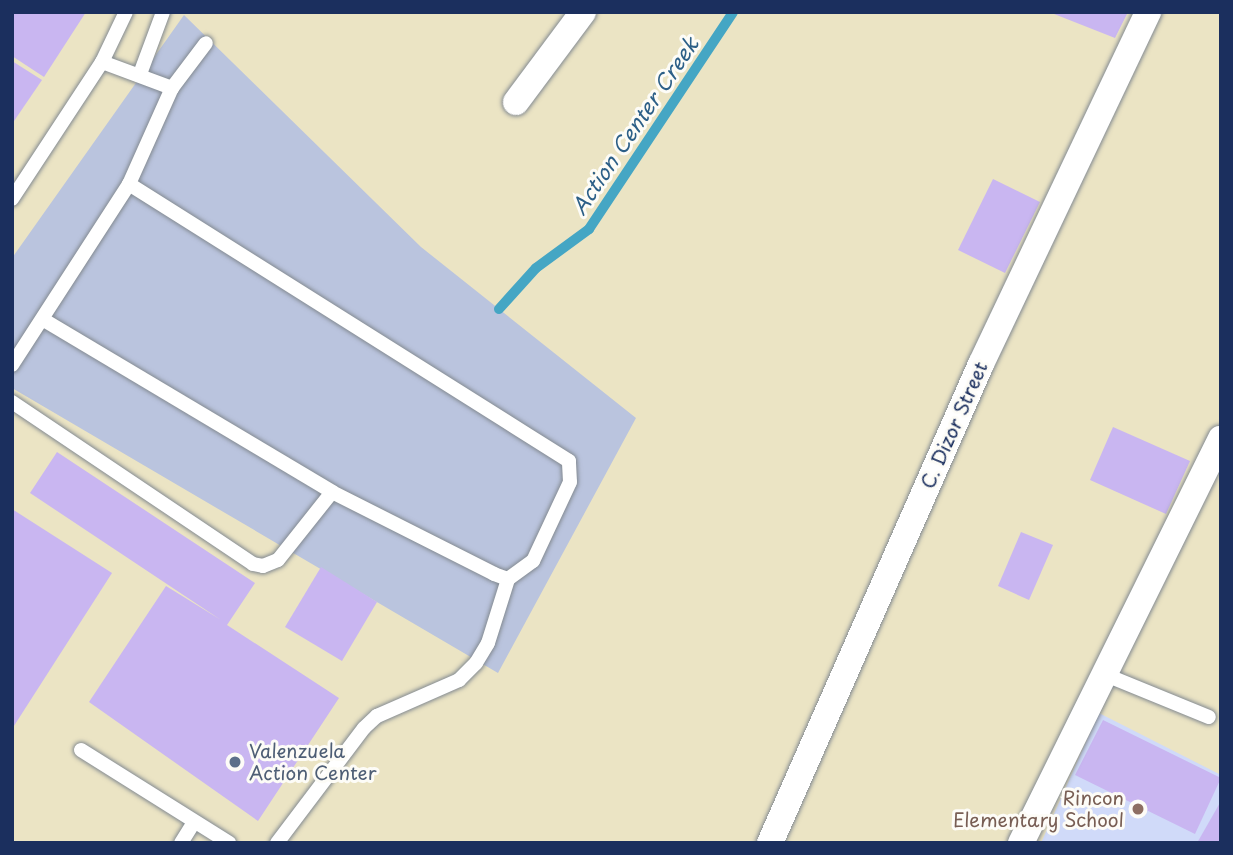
<!DOCTYPE html>
<style>
body{margin:0}
#map{position:relative;width:1233px;height:855px;overflow:hidden;background:#ebe4c4;font-family:"Playpen Sans",sans-serif}
div>[style]{position:absolute}
.built>*{inset:0;background:#d0daf9}
.industrial>*{inset:0;background:#bac4de}
.stream>*{height:10px;margin:-5px;padding:0 5px;transform-origin:5px;border-radius:5px;background:#45a6c4}
.building>*{inset:0;background:#c9b6f1}
.roads{filter:drop-shadow(0 0 2px #838a91) drop-shadow(0 0 2px #838a91)}
.lane>*{height:14px;margin:-7px;padding:0 7px;transform-origin:7px;border-radius:7px;background:#fff}
.street>*{height:26px;margin:-13px;padding:0 13px;transform-origin:13px;border-radius:13px;background:#fff}
.dots>*{width:19px;height:19px;translate:-50% -50%;box-sizing:border-box;border:4px solid #fdfcf7;border-radius:50%}
span{translate:-50% -50%;white-space:nowrap;text-align:center;line-height:1.15;-webkit-text-stroke:6px #fdfcf7;paint-order:stroke}
.street-label{font-size:19px;color:#1b2f5e}
.service-label{font-size:19px;color:#4e5e75}
.left{translate:0 -50%;text-align:left}
.education-label{font-size:19px;color:#785e54}
.right{translate:-100% -50%;text-align:right}
.water-label{font-size:21px;color:#2c5f87;font-style:italic}
.frame{position:absolute;inset:0;border:14px solid #1b2f5e;pointer-events:none}
</style>
<div id="map">
<div class="built">
<i style="clip-path:polygon(1099px 713px,1221px 775px,1221px 843px,1041px 843px)"></i>
</div>
<div class="industrial">
<i style="clip-path:polygon(184px 15px,421px 247px,636px 418px,498px 673px,12px 388px,12px 258px)"></i>
</div>
<div class="stream">
<i style="left:499px;top:309px;width:55px;rotate:-47.9deg"></i>
<i style="left:536px;top:268px;width:66px;rotate:-36.3deg"></i>
<i style="left:589px;top:229px;width:260px;rotate:-56.4deg"></i>
</div>
<div class="building">
<i style="clip-path:polygon(12px 12px,86px 12px,44px 77px,12px 56px)"></i>
<i style="clip-path:polygon(1049px 12px,1128px 12px,1115px 38px)"></i>
<i style="clip-path:polygon(12px 61px,42px 80px,12px 124px)"></i>
<i style="clip-path:polygon(993px 179px,1040px 202px,1005px 273px,958px 250px)"></i>
<i style="clip-path:polygon(1113px 427px,1190px 461px,1166px 514px,1090px 480px)"></i>
<i style="clip-path:polygon(57px 452px,255px 583px,227px 625px,339px 698px,258px 821px,89px 702px,166px 586px,221px 620px,30px 493px)"></i>
<i style="clip-path:polygon(12px 509px,112px 573px,12px 729px)"></i>
<i style="clip-path:polygon(1021px 532px,1053px 545px,1029px 600px,998px 586px)"></i>
<i style="clip-path:polygon(321px 567px,377px 602px,342px 661px,285px 627px)"></i>
<i style="clip-path:polygon(1103px 720px,1221px 778px,1195px 834px,1075px 775px)"></i>
<i style="clip-path:polygon(1221px 801px,1221px 843px,1197px 843px)"></i>
</div>
<div class="roads">
<div class="lane">
<i style="left:102px;top:62px;width:55px;rotate:-64.4deg"></i>
<i style="left:140px;top:74px;width:66px;rotate:-69.6deg"></i>
<i style="left:12px;top:199px;width:164px;rotate:-56.7deg"></i>
<i style="left:102px;top:62px;width:75px;rotate:20.4deg"></i>
<i style="left:44px;top:320px;width:335px;rotate:30.8deg"></i>
<i style="left:332px;top:492px;width:182px;rotate:26.8deg"></i>
<i style="left:494px;top:574px;width:15px;rotate:20deg"></i>
<i style="left:508px;top:579px;width:31px;rotate:-36deg"></i>
<i style="left:533px;top:561px;width:87px;rotate:-64.9deg"></i>
<i style="left:570px;top:482px;width:21px;rotate:-93deg"></i>
<i style="left:569px;top:461px;width:520px;rotate:-147.81deg"></i>
<i style="left:12px;top:365px;width:216px;rotate:-57.1deg"></i>
<i style="left:129px;top:184px;width:105px;rotate:-65.9deg"></i>
<i style="left:172px;top:88px;width:56px;rotate:-52.9deg"></i>
<i style="left:12px;top:402px;width:290px;rotate:33.9deg"></i>
<i style="left:253px;top:564px;width:10px;rotate:11deg"></i>
<i style="left:263px;top:566px;width:16px;rotate:-22deg"></i>
<i style="left:278px;top:560px;width:87px;rotate:-51.5deg"></i>
<i style="left:1106px;top:675px;width:111px;rotate:22.2deg"></i>
<i style="left:81px;top:750px;width:175px;rotate:32.1deg"></i>
<i style="left:181px;top:843px;width:25px;rotate:-58deg"></i>
<i style="left:277px;top:843px;width:144px;rotate:-52.9deg"></i>
<i style="left:364px;top:728px;width:18px;rotate:-43deg"></i>
<i style="left:377px;top:716px;width:90px;rotate:-23.7deg"></i>
<i style="left:459px;top:680px;width:24px;rotate:-45deg"></i>
<i style="left:476px;top:663px;width:23px;rotate:-59deg"></i>
<i style="left:488px;top:643px;width:67px;rotate:-72.6deg"></i>
</div>
<div class="street">
<i style="left:516px;top:102px;width:112px;rotate:-53.3deg"></i>
<i style="left:770px;top:843px;width:523px;rotate:-66.23deg"></i>
<i style="left:981px;top:364px;width:390px;rotate:-64.6deg"></i>
<i style="left:1021px;top:843px;width:451px;rotate:-63.7deg"></i>
</div>
</div>
<div class="dots">
<i style="left:235px;top:762px;background:#5c6f8a"></i>
<i style="left:1138px;top:809px;background:#8d6e63"></i>
</div>
<div class="street-label">
<span style="left:954px;top:425px;rotate:-66deg">C. Dizor Street</span>
</div>
<div class="service-label">
<span class="left" style="left:249px;top:762px">Valenzuela<br>Action Center</span>
</div>
<div class="education-label">
<span class="right" style="left:1124px;top:809px">Rincon<br>Elementary School</span>
</div>
<div class="water-label">
<span style="left:634px;top:125px;rotate:-56deg">Action Center Creek</span>
</div>
<div class="frame"></div>
</div>
